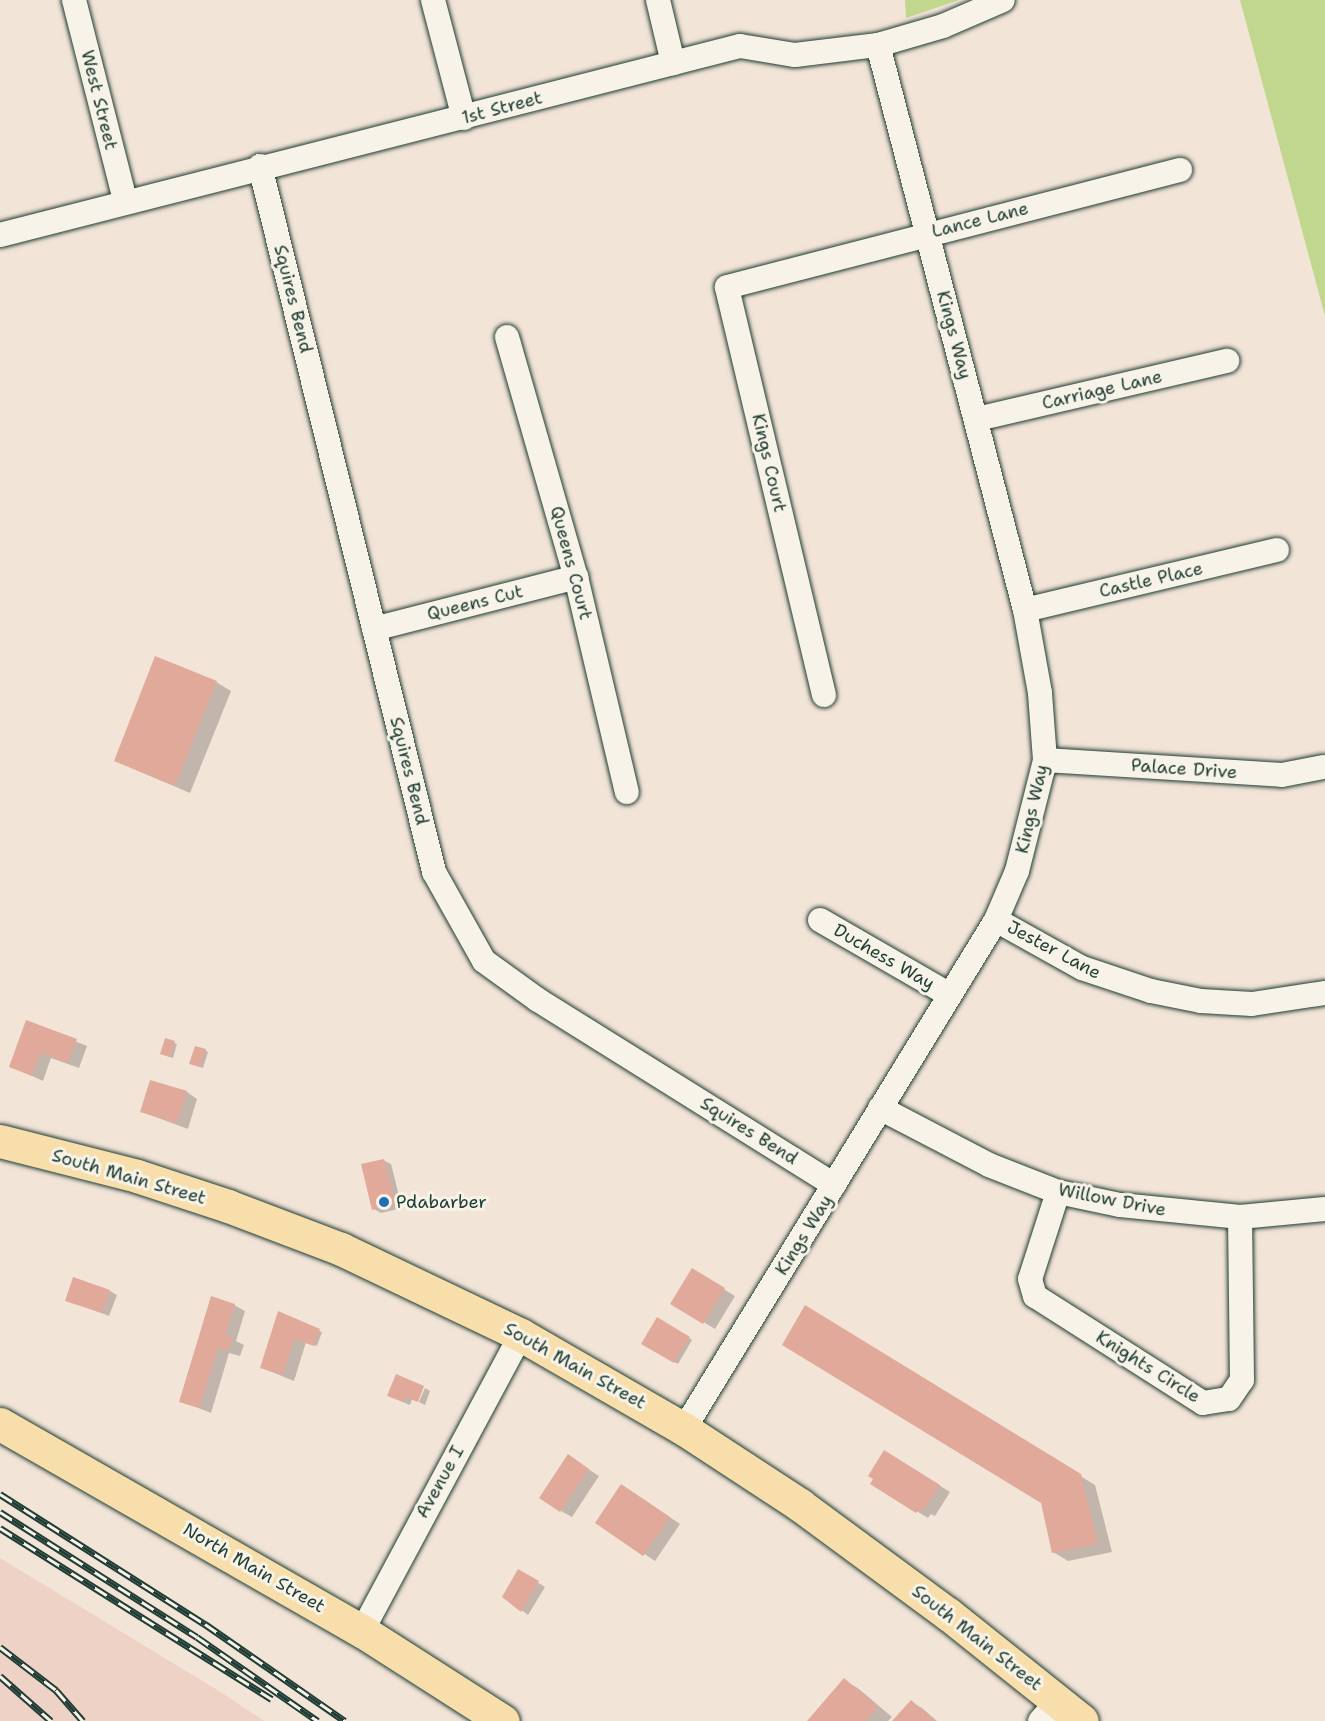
<!DOCTYPE html>
<style>
body{margin:0}
#map{position:relative;width:1325px;height:1721px;overflow:hidden;background:#f3e4d8;font-family:"Shantell Sans",sans-serif}
div>[style]{position:absolute}
.built>*{inset:0;background:#eed2c5}
.green>*{inset:0;background:#c1d78d}
.shadow>*{inset:0;background:#0003}
.building>*{inset:0;background:#e1a99a}
.roads{filter:drop-shadow(0 0 2px #1f3d34) drop-shadow(0 0 2px #1f3d34)}
.minor>*{height:24px;margin:-12px;padding:0 12px;transform-origin:12px;border-radius:12px;background:#f7f3e8}
.highway>*{height:33px;margin:-16.5px;padding:0 16.5px;transform-origin:16.5px;border-radius:16.5px;background:#f8deab}
.rail>*{height:7px;margin-top:-3.5px;transform-origin:0;background:repeating-linear-gradient(90deg,#f7f3e8 0 14px,#1f3d34 0 28px);box-sizing:border-box;border-block:2px solid #1f3d34}
.dots>*{width:16px;height:16px;translate:-50% -50%;box-sizing:border-box;border:3px solid #f7f3e8;border-radius:50%}
span{translate:-50% -50%;white-space:nowrap;text-align:center;line-height:1.15;-webkit-text-stroke:6px #f7f3e8;paint-order:stroke}
.street-label{font-size:18px;color:#1f3d34}
.poi-label{font-size:18px;color:#1f3d34}
.left{translate:0 -50%;text-align:left}
</style>
<div id="map">
<div class="built">
<i style="clip-path:polygon(0 1558px,219px 1691px,264px 1721px,0 1721px)"></i>
</div>
<div class="green">
<i style="clip-path:polygon(905px 0,959px 0,906px 18px)"></i>
<i style="clip-path:polygon(1240px 0,1325px 0,1325px 316px)"></i>
</div>
<div class="shadow">
<i style="clip-path:polygon(216px 682px,231px 691px,190px 793px,115px 761px)"></i>
<i style="clip-path:polygon(27px 1022px,87px 1046px,79px 1068px,51px 1058px,43px 1081px,10px 1066px)"></i>
<i style="clip-path:polygon(174px 1043px,177px 1044px,173px 1058px,164px 1055px)"></i>
<i style="clip-path:polygon(205px 1050px,208px 1052px,203px 1068px,194px 1065px)"></i>
<i style="clip-path:polygon(187px 1092px,197px 1099px,188px 1129px,142px 1112px)"></i>
<i style="clip-path:polygon(383px 1160px,391px 1164px,402px 1208px,381px 1213px,374px 1209px)"></i>
<i style="clip-path:polygon(692px 1270px,735px 1296px,715px 1329px,672px 1303px)"></i>
<i style="clip-path:polygon(110px 1291px,117px 1295px,109px 1316px,67px 1300px)"></i>
<i style="clip-path:polygon(234px 1305px,245px 1311px,236px 1341px,244px 1345px,240px 1356px,229px 1353px,211px 1413px,181px 1401px)"></i>
<i style="clip-path:polygon(279px 1313px,322px 1332px,317px 1346px,306px 1342px,294px 1381px,262px 1368px)"></i>
<i style="clip-path:polygon(820px 1315px,1095px 1485px,1112px 1552px,1068px 1561px,1053px 1552px,1043px 1502px)"></i>
<i style="clip-path:polygon(658px 1319px,692px 1340px,678px 1364px,643px 1344px)"></i>
<i style="clip-path:polygon(397px 1376px,412px 1399px,410px 1405px,396px 1399px)"></i>
<i style="clip-path:polygon(425px 1388px,430px 1391px,425px 1405px,419px 1402px)"></i>
<i style="clip-path:polygon(895px 1458px,950px 1492px,935px 1516px,931px 1514px,928px 1518px,872px 1484px)"></i>
<i style="clip-path:polygon(579px 1463px,599px 1476px,572px 1517px,561px 1511px)"></i>
<i style="clip-path:polygon(632px 1492px,680px 1524px,655px 1561px,597px 1522px)"></i>
<i style="clip-path:polygon(519px 1571px,545px 1587px,528px 1615px,504px 1597px)"></i>
<i style="clip-path:polygon(844px 1680px,859px 1689px,892px 1717px,888px 1721px,809px 1721px)"></i>
<i style="clip-path:polygon(911px 1702px,922px 1708px,937px 1721px,894px 1721px)"></i>
</div>
<div class="building">
<i style="clip-path:polygon(155px 656px,217px 681px,175px 786px,114px 761px)"></i>
<i style="clip-path:polygon(26px 1020px,77px 1039px,68px 1063px,40px 1053px,32px 1076px,9px 1067px)"></i>
<i style="clip-path:polygon(165px 1038px,175px 1041px,170px 1057px,160px 1054px)"></i>
<i style="clip-path:polygon(195px 1046px,206px 1049px,200px 1067px,189px 1064px)"></i>
<i style="clip-path:polygon(150px 1080px,187px 1091px,177px 1123px,140px 1112px)"></i>
<i style="clip-path:polygon(384px 1159px,396px 1204px,372px 1210px,361px 1164px)"></i>
<i style="clip-path:polygon(692px 1268px,725px 1288px,703px 1324px,670px 1304px)"></i>
<i style="clip-path:polygon(73px 1277px,110px 1290px,102px 1313px,65px 1301px)"></i>
<i style="clip-path:polygon(211px 1296px,235px 1304px,225px 1335px,233px 1337px,229px 1351px,218px 1348px,199px 1408px,179px 1402px)"></i>
<i style="clip-path:polygon(805px 1305px,1081px 1474px,1098px 1544px,1052px 1553px,1041px 1503px,782px 1345px)"></i>
<i style="clip-path:polygon(278px 1311px,320px 1329px,314px 1346px,294px 1339px,283px 1375px,260px 1368px)"></i>
<i style="clip-path:polygon(657px 1317px,690px 1337px,674px 1363px,641px 1344px)"></i>
<i style="clip-path:polygon(396px 1374px,424px 1386px,418px 1402px,405px 1397px,403px 1402px,387px 1396px)"></i>
<i style="clip-path:polygon(884px 1450px,940px 1485px,923px 1511px,919px 1509px,916px 1513px,870px 1484px,873px 1479px,868px 1476px)"></i>
<i style="clip-path:polygon(568px 1454px,589px 1469px,560px 1512px,539px 1498px)"></i>
<i style="clip-path:polygon(621px 1484px,670px 1517px,643px 1556px,595px 1523px)"></i>
<i style="clip-path:polygon(518px 1569px,539px 1581px,521px 1612px,502px 1597px)"></i>
<i style="clip-path:polygon(844px 1678px,878px 1707px,866px 1721px,807px 1721px)"></i>
<i style="clip-path:polygon(911px 1700px,935px 1721px,892px 1721px)"></i>
</div>
<div class="roads">
<div class="minor">
<i style="left:74px;top:0;width:206px;rotate:75.7deg"></i>
<i style="left:433px;top:0;width:122px;rotate:75.3deg"></i>
<i style="left:658px;top:0;width:65px;rotate:76.6deg"></i>
<i style="left:260px;top:166px;width:727px;rotate:76.15deg"></i>
<i style="left:434px;top:872px;width:102px;rotate:60.7deg"></i>
<i style="left:484px;top:961px;width:67px;rotate:35.8deg"></i>
<i style="left:538px;top:1000px;width:349px;rotate:32deg"></i>
<i style="left:0;top:235px;width:764px;rotate:-14.33deg"></i>
<i style="left:740px;top:46px;width:56px;rotate:9.3deg"></i>
<i style="left:795px;top:55px;width:84px;rotate:-6.9deg"></i>
<i style="left:878px;top:45px;width:68px;rotate:-16.3deg"></i>
<i style="left:943px;top:26px;width:65px;rotate:-23.4deg"></i>
<i style="left:507px;top:337px;width:250px;rotate:74deg"></i>
<i style="left:576px;top:577px;width:221px;rotate:76.7deg"></i>
<i style="left:977px;top:419px;width:257px;rotate:-13.1deg"></i>
<i style="left:1025px;top:610px;width:259px;rotate:-13.4deg"></i>
<i style="left:374px;top:629px;width:209px;rotate:-14.4deg"></i>
<i style="left:824px;top:695px;width:419px;rotate:-103.4deg"></i>
<i style="left:727px;top:287px;width:468px;rotate:-14.5deg"></i>
<i style="left:1045px;top:760px;width:237px;rotate:3.6deg"></i>
<i style="left:1282px;top:775px;width:42px;rotate:-11deg"></i>
<i style="left:820px;top:920px;width:148px;rotate:30deg"></i>
<i style="left:996px;top:920px;width:98px;rotate:29.2deg"></i>
<i style="left:1082px;top:968px;width:73px;rotate:18.4deg"></i>
<i style="left:1151px;top:991px;width:51px;rotate:11.3deg"></i>
<i style="left:1201px;top:1001px;width:51px;rotate:3.4deg"></i>
<i style="left:1252px;top:1004px;width:74px;rotate:-8.6deg"></i>
<i style="left:880px;top:1108px;width:123px;rotate:27.6deg"></i>
<i style="left:989px;top:1165px;width:74px;rotate:21.4deg"></i>
<i style="left:1058px;top:1192px;width:63px;rotate:11.8deg"></i>
<i style="left:1120px;top:1205px;width:121px;rotate:5.7deg"></i>
<i style="left:1240px;top:1217px;width:85px;rotate:-5.4deg"></i>
<i style="left:1058px;top:1192px;width:91px;rotate:107.8deg"></i>
<i style="left:1030px;top:1279px;width:18px;rotate:74deg"></i>
<i style="left:1035px;top:1296px;width:199px;rotate:32.5deg"></i>
<i style="left:1203px;top:1403px;width:26px;rotate:-9deg"></i>
<i style="left:1229px;top:1399px;width:23px;rotate:-56deg"></i>
<i style="left:1242px;top:1380px;width:163px;rotate:-90.7deg"></i>
<i style="left:684px;top:1429px;width:597px;rotate:-58.49deg"></i>
<i style="left:996px;top:920px;width:53px;rotate:-66.8deg"></i>
<i style="left:1017px;top:871px;width:114px;rotate:-75.8deg"></i>
<i style="left:1045px;top:760px;width:67px;rotate:-94.3deg"></i>
<i style="left:1040px;top:693px;width:84px;rotate:-100.2deg"></i>
<i style="left:1025px;top:610px;width:584px;rotate:-104.58deg"></i>
<i style="left:362px;top:1631px;width:336px;rotate:-61.8deg"></i>
<i style="left:1040px;top:1721px;width:27px;rotate:-48deg"></i>
</div>
<div class="highway">
<i style="left:0;top:1141px;width:141px;rotate:14.3deg"></i>
<i style="left:137px;top:1176px;width:96px;rotate:18.2deg"></i>
<i style="left:228px;top:1206px;width:121px;rotate:20.8deg"></i>
<i style="left:341px;top:1249px;width:199px;rotate:25.5deg"></i>
<i style="left:521px;top:1335px;width:188px;rotate:30deg"></i>
<i style="left:684px;top:1429px;width:139px;rotate:33.2deg"></i>
<i style="left:800px;top:1505px;width:184px;rotate:36.4deg"></i>
<i style="left:948px;top:1614px;width:171px;rotate:38.6deg"></i>
<i style="left:0;top:1424px;width:417px;rotate:29.8deg"></i>
<i style="left:362px;top:1631px;width:167px;rotate:32.6deg"></i>
</div>
</div>
<div class="rail">
<i style="left:0;top:1494px;width:243px;rotate:32.4deg"></i>
<i style="left:205px;top:1624px;width:170px;rotate:34.7deg"></i>
<i style="left:0;top:1512px;width:233px;rotate:32.4deg"></i>
<i style="left:197px;top:1637px;width:147px;rotate:34.8deg"></i>
<i style="left:0;top:1528px;width:321px;rotate:32.2deg"></i>
<i style="left:0;top:1647px;width:71px;rotate:37.5deg"></i>
<i style="left:56px;top:1690px;width:41px;rotate:48.9deg"></i>
<i style="left:0;top:1676px;width:68px;rotate:41.4deg"></i>
</div>
<div class="dots">
<i style="left:384px;top:1202px;background:#1f6fb2"></i>
</div>
<div class="street-label">
<span style="left:99px;top:100px;rotate:76deg">West Street</span>
<span style="left:502px;top:108px;rotate:-15deg">1st Street</span>
<span style="left:980px;top:220px;rotate:-14deg">Lance Lane</span>
<span style="left:293px;top:299px;rotate:76deg">Squires Bend</span>
<span style="left:954px;top:335px;rotate:75deg">Kings Way</span>
<span style="left:1102px;top:390px;rotate:-13deg">Carriage Lane</span>
<span style="left:769px;top:463px;rotate:77deg">Kings Court</span>
<span style="left:571px;top:563px;rotate:75deg">Queens Court</span>
<span style="left:1151px;top:580px;rotate:-13deg">Castle Place</span>
<span style="left:475px;top:603px;rotate:-14deg">Queens Cut</span>
<span style="left:1184px;top:769px;rotate:4deg">Palace Drive</span>
<span style="left:409px;top:771px;rotate:76deg">Squires Bend</span>
<span style="left:1032px;top:809px;rotate:-77deg">Kings Way</span>
<span style="left:1054px;top:950px;rotate:28deg">Jester Lane</span>
<span style="left:884px;top:957px;rotate:30deg">Duchess Way</span>
<span style="left:749px;top:1131px;rotate:32deg">Squires Bend</span>
<span style="left:129px;top:1177px;rotate:16deg">South Main Street</span>
<span style="left:1112px;top:1200px;rotate:11deg">Willow Drive</span>
<span style="left:804px;top:1235px;rotate:-58deg">Kings Way</span>
<span style="left:575px;top:1366px;rotate:29deg">South Main Street</span>
<span style="left:1148px;top:1367px;rotate:32deg">Knights Circle</span>
<span style="left:440px;top:1482px;rotate:-61deg">Avenue I</span>
<span style="left:254px;top:1568px;rotate:30deg">North Main Street</span>
<span style="left:977px;top:1638px;rotate:38deg">South Main Street</span>
</div>
<div class="poi-label">
<span class="left" style="left:396px;top:1202px">Pdabarber</span>
</div>
</div>
